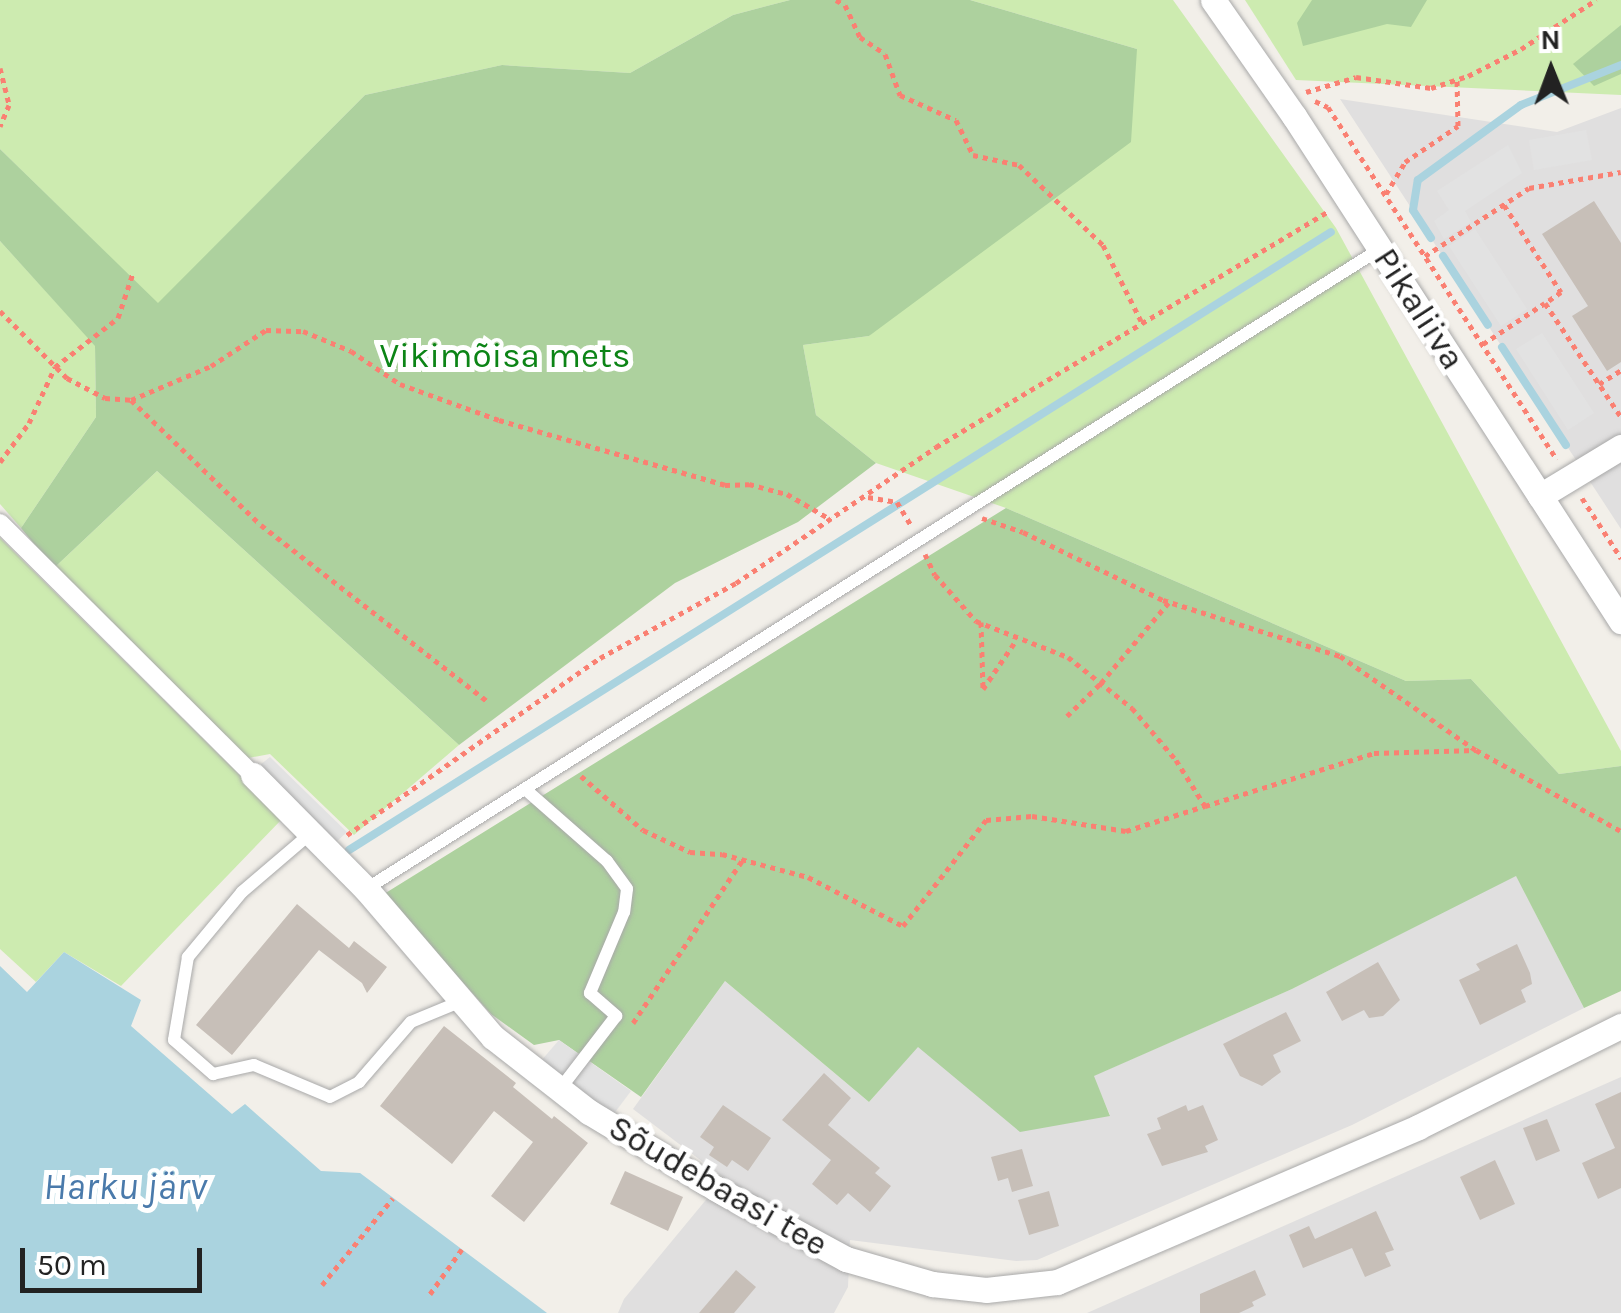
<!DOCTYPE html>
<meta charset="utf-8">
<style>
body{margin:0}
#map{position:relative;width:1621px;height:1313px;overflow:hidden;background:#f2efe9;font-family:Karla,sans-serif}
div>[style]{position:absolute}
.residential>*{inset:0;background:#e0dfdf}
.grass>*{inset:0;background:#cdebb0}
.forest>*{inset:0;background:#add19e}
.parking>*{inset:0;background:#e2e2e2}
.water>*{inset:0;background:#aad3df}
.stream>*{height:8px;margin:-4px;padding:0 4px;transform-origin:4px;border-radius:4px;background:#aad3df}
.building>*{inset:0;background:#c7bfb8}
.path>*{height:5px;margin-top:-2.5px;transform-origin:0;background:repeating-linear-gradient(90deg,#fa8072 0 5px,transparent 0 10px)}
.roads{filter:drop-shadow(0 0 2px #a9a9a9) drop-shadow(0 0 2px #a9a9a9)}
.service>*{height:12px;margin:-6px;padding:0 6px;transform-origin:6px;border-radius:6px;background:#fff}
.pedestrian>*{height:18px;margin:-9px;padding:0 9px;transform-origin:9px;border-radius:9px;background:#fff}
.minor>*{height:25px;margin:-12.5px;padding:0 12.5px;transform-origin:12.5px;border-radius:12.5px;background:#fff}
span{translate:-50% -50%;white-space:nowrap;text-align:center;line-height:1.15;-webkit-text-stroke:10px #fff;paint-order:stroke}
.street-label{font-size:35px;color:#222}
.park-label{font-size:35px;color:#0c8416}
.water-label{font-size:38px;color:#4a7aab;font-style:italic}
.north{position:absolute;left:1501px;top:20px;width:100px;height:100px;-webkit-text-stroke:8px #fff;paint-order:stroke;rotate:359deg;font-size:28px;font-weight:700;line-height:40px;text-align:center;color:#222}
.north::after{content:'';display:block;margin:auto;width:35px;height:45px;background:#222;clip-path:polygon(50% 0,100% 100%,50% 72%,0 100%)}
.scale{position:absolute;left:20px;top:1248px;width:182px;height:45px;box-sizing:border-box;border:5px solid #222;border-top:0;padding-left:12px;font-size:30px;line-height:35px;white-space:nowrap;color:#222;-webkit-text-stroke:8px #fff;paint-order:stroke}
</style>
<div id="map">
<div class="residential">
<i style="clip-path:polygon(1340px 99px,1557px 132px,1621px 108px,1621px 529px)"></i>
<i style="clip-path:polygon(1516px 875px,1584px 1008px,1352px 1125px,1037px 1260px,1016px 1261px,850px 1240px,848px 1287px,834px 1313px,618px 1313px,624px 1299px,724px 1178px,633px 1109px,725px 981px,869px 1102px,918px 1046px,1110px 1115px,1093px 1076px,1292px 989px)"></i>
<i style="clip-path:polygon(1621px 1077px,1621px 1313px,1087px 1313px)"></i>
</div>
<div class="grass">
<i style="clip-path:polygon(0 0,790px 0,733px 15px,630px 73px,502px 65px,365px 95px,158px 304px,0 149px)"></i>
<i style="clip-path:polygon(970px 0,1173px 0,1336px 228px,1621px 751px,1621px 766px,1559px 774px,1471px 679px,1406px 681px,1006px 508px,876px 463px,816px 415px,803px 345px,869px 336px,1137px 49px)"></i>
<i style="clip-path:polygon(1245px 0,1621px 0,1621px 95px,1296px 80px)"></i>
<i style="clip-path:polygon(0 241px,95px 345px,96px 417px,21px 528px,0 504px)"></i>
<i style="clip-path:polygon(157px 471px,459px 745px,354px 835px,270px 754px,248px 758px,54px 568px)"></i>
<i style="clip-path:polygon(0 538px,283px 818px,121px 986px,64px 952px,36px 982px,0 949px)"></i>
</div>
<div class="forest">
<i style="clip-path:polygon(790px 0,970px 0,1137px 49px,1131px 142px,869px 336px,803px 345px,816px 415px,876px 463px,798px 522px,675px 583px,459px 745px,157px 471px,54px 568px,21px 528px,96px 417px,95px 346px,0 241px,0 149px,158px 303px,365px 95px,502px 65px,630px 73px,733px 15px)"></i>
<i style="clip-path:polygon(1312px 0,1427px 0,1411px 27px,1387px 24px,1303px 46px,1297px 23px)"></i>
<i style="clip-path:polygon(1621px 25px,1621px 74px,1594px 86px,1573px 64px)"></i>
<i style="clip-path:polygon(1006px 508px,1406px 681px,1471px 679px,1559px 774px,1621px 766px,1621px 991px,1584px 1008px,1516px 876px,1292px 989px,1094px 1076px,1110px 1116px,1020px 1132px,918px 1047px,869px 1102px,725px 981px,641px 1097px,559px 1040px,534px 1045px,491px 1014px,384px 894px)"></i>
</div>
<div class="parking">
<i style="clip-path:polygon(1586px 130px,1592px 160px,1534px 170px,1529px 140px)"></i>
<i style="clip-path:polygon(1508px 145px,1522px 173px,1465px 211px,1471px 222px,1444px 239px,1434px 221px,1449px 210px,1437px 191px)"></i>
<i style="clip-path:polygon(1475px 229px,1527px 309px,1501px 326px,1449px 246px)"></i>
<i style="clip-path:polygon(1542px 333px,1594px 413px,1568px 430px,1516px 349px)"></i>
<i style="clip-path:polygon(270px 757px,347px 832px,333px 845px,255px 769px)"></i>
<i style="clip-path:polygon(559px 1040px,631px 1091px,607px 1123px,534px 1069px)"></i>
</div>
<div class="water">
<i style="clip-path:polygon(64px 952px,141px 1000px,131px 1026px,232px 1114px,245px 1104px,321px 1171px,360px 1173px,547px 1313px,0 1313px,0 966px,27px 992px)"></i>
</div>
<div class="stream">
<i style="left:1431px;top:238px;width:33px;rotate:-123deg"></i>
<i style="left:1413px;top:210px;width:30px;rotate:-81deg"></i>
<i style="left:1418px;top:180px;width:127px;rotate:-36.1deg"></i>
<i style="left:1521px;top:105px;width:108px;rotate:-21.8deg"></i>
<i style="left:1443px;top:256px;width:82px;rotate:56.9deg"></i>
<i style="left:1502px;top:347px;width:117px;rotate:56.9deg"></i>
<i style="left:349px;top:850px;width:1160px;rotate:-32.18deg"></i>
</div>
<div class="building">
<i style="clip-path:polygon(1594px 201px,1621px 243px,1621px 362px,1607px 371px,1572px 316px,1588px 306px,1542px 234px)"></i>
<i style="clip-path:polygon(297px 904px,349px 948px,354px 941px,387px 967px,367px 993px,362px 983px,319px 950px,232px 1055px,196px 1025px)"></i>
<i style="clip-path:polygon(1517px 944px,1530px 973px,1532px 984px,1521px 990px,1526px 1002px,1480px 1025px,1459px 980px,1480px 970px,1476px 964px)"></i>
<i style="clip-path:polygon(1378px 962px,1400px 1000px,1383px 1016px,1369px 1018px,1364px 1010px,1342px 1021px,1326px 992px)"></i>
<i style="clip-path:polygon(1286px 1012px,1301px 1041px,1273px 1055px,1281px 1072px,1262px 1086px,1240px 1076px,1223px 1044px)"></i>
<i style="clip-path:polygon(444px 1026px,516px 1083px,513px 1087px,552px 1119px,554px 1116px,588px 1143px,524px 1222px,491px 1196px,533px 1142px,494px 1111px,452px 1164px,380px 1106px)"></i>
<i style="clip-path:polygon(824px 1073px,851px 1098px,828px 1125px,880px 1168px,875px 1173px,891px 1186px,870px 1212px,848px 1193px,837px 1205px,812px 1184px,831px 1160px,782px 1120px)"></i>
<i style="clip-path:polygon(1621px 1092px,1621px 1188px,1598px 1199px,1582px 1163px,1615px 1148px,1595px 1104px)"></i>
<i style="clip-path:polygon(723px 1105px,771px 1138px,748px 1171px,732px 1160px,727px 1167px,709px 1155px,714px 1147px,700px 1137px)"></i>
<i style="clip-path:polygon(1186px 1105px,1188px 1111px,1203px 1105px,1218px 1140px,1205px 1146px,1208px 1152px,1162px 1166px,1147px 1134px,1161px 1129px,1157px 1118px)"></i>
<i style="clip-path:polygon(1547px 1119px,1560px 1151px,1536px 1161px,1523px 1128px)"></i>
<i style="clip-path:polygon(1022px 1149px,1033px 1186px,1012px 1192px,1008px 1178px,998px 1181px,991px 1157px)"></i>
<i style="clip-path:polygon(1495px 1160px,1515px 1204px,1480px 1220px,1460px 1177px)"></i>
<i style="clip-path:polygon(625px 1171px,683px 1197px,668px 1231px,610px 1204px)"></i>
<i style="clip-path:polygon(1049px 1191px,1059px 1226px,1029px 1235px,1018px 1200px)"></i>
<i style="clip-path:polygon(1376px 1211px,1394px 1250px,1385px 1253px,1391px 1266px,1365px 1277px,1352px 1248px,1303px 1268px,1289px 1235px,1309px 1226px,1315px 1239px)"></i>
<i style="clip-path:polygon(736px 1270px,756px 1287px,734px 1313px,699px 1313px)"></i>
<i style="clip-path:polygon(1255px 1270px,1266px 1295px,1252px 1302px,1254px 1306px,1239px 1313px,1200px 1313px,1200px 1294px)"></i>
</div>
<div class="path">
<i style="left:836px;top:0;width:10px;rotate:29deg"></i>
<i style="left:845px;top:5px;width:35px;rotate:65deg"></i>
<i style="left:860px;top:37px;width:30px;rotate:34deg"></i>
<i style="left:885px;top:54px;width:44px;rotate:69.9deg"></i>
<i style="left:900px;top:95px;width:61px;rotate:24.1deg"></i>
<i style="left:956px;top:120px;width:39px;rotate:64deg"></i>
<i style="left:973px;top:155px;width:47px;rotate:12.3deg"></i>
<i style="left:1019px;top:165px;width:116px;rotate:43.6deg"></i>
<i style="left:1103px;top:245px;width:85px;rotate:63.4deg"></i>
<i style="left:0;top:68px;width:38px;rotate:76deg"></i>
<i style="left:9px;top:105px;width:23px;rotate:113deg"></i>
<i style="left:1306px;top:92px;width:52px;rotate:-16.7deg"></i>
<i style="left:1356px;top:77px;width:76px;rotate:8.3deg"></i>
<i style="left:1431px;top:88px;width:39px;rotate:-18deg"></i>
<i style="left:1468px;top:76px;width:59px;rotate:-27deg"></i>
<i style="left:1521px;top:49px;width:90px;rotate:-33.2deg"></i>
<i style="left:1315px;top:101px;width:14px;rotate:25deg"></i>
<i style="left:1328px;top:107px;width:420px;rotate:57deg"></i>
<i style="left:1386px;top:194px;width:37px;rotate:-59deg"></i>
<i style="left:1405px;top:162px;width:64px;rotate:-34.2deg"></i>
<i style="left:1458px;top:126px;width:46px;rotate:-91.2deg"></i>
<i style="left:1504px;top:205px;width:104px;rotate:56.8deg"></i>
<i style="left:1561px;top:292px;width:19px;rotate:145deg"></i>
<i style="left:1545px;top:303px;width:137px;rotate:56.3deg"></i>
<i style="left:1425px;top:256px;width:124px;rotate:-33.2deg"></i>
<i style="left:1529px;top:188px;width:93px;rotate:-9.9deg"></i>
<i style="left:0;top:311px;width:95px;rotate:45deg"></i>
<i style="left:67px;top:378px;width:43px;rotate:27.8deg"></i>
<i style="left:105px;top:398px;width:26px;rotate:4deg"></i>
<i style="left:131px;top:400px;width:180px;rotate:43.9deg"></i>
<i style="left:261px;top:525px;width:286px;rotate:37.9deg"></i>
<i style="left:1483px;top:344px;width:74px;rotate:-33.5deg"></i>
<i style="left:1599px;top:384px;width:26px;rotate:-32deg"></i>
<i style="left:131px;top:400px;width:87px;rotate:-23deg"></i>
<i style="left:211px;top:366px;width:66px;rotate:-33.2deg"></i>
<i style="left:266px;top:330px;width:37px;rotate:2deg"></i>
<i style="left:303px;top:331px;width:52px;rotate:22.6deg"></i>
<i style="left:351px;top:351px;width:59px;rotate:34deg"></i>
<i style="left:400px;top:384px;width:105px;rotate:20deg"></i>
<i style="left:499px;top:420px;width:235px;rotate:16deg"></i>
<i style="left:725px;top:485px;width:24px;rotate:-2deg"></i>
<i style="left:749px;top:484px;width:39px;rotate:15deg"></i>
<i style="left:787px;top:494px;width:50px;rotate:30.2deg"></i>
<i style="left:0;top:462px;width:49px;rotate:-53.4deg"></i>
<i style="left:29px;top:423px;width:62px;rotate:-65.1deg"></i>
<i style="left:55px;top:367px;width:80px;rotate:-37.9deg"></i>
<i style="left:118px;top:318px;width:47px;rotate:-71.6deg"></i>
<i style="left:868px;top:497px;width:29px;rotate:10deg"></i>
<i style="left:897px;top:502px;width:29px;rotate:59deg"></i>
<i style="left:1582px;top:498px;width:72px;rotate:57deg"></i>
<i style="left:982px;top:518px;width:43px;rotate:18.9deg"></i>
<i style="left:1023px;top:532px;width:156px;rotate:25.9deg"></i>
<i style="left:1163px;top:600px;width:186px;rotate:17.6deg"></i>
<i style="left:1340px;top:656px;width:165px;rotate:34.7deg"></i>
<i style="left:1476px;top:750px;width:166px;rotate:29.2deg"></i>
<i style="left:925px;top:554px;width:23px;rotate:65deg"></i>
<i style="left:935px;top:575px;width:62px;rotate:48.3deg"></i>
<i style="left:976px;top:621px;width:99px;rotate:21.4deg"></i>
<i style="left:1068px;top:657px;width:82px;rotate:38.6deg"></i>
<i style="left:1132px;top:708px;width:68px;rotate:49.8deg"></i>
<i style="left:1176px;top:760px;width:54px;rotate:57.8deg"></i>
<i style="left:1205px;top:806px;width:177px;rotate:-17.4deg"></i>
<i style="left:1374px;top:753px;width:102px;rotate:-1.7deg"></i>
<i style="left:981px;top:622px;width:67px;rotate:88.3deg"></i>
<i style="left:983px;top:689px;width:60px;rotate:-55.8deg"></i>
<i style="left:1067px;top:716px;width:47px;rotate:-44.1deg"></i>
<i style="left:1101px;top:683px;width:106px;rotate:-50deg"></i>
<i style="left:581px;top:776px;width:82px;rotate:41.1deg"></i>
<i style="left:643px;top:830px;width:52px;rotate:25.1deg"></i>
<i style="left:690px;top:852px;width:32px;rotate:4deg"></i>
<i style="left:722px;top:854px;width:89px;rotate:15deg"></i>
<i style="left:808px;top:877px;width:107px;rotate:27.3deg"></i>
<i style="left:903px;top:926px;width:135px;rotate:-51.9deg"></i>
<i style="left:986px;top:820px;width:46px;rotate:-5deg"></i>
<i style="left:1032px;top:816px;width:95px;rotate:9.1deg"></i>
<i style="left:1126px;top:831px;width:83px;rotate:-17.6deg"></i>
<i style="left:347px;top:835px;width:309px;rotate:-35deg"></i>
<i style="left:600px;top:658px;width:155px;rotate:-28.9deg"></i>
<i style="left:736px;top:583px;width:242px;rotate:-34.2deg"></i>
<i style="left:936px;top:447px;width:458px;rotate:-31deg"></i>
<i style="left:633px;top:1023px;width:197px;rotate:-56.1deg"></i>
<i style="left:322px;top:1285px;width:112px;rotate:-50.8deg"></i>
<i style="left:430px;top:1294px;width:55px;rotate:-54.6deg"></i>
</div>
<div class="roads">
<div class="service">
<i style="left:525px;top:789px;width:109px;rotate:41.3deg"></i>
<i style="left:607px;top:861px;width:34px;rotate:54deg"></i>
<i style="left:627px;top:889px;width:23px;rotate:97deg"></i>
<i style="left:624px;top:912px;width:88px;rotate:112.8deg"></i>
<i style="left:590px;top:993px;width:35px;rotate:41deg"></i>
<i style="left:616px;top:1016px;width:92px;rotate:127.5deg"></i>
<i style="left:311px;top:833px;width:91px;rotate:139.5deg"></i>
<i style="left:242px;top:892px;width:85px;rotate:129.7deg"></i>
<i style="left:188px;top:957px;width:84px;rotate:99.6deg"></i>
<i style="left:174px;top:1040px;width:52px;rotate:41.1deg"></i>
<i style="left:213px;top:1074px;width:42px;rotate:-12.4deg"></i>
<i style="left:254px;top:1065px;width:82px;rotate:22.8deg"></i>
<i style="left:330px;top:1097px;width:33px;rotate:-27deg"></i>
<i style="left:359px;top:1082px;width:79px;rotate:-49.1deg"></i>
<i style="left:411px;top:1022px;width:55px;rotate:-22.4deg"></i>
<i style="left:366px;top:889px;width:1199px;rotate:-32.26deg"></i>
</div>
<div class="pedestrian">
<i style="left:0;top:523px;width:357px;rotate:44.9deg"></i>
</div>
<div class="minor">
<i style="left:1213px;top:0;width:141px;rotate:55.1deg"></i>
<i style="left:1294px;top:116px;width:602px;rotate:57.08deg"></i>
<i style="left:1540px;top:496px;width:95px;rotate:-31.2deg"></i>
<i style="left:253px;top:775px;width:161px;rotate:45.3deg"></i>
<i style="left:366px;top:889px;width:195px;rotate:49.4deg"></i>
<i style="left:493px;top:1037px;width:122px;rotate:38deg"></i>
<i style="left:589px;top:1112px;width:147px;rotate:31.1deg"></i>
<i style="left:715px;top:1188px;width:149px;rotate:28.5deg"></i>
<i style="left:846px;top:1259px;width:90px;rotate:16.2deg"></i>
<i style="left:932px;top:1284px;width:54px;rotate:6.3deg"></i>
<i style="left:986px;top:1290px;width:71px;rotate:-6.4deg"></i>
<i style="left:1057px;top:1282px;width:393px;rotate:-23.2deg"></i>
<i style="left:1418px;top:1127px;width:227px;rotate:-26.5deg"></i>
</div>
</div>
<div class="street-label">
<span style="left:1419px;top:309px;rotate:57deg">Pikaliiva</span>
<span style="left:718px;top:1186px;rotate:30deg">Sõudebaasi tee</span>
</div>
<div class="park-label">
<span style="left:505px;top:356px">Vikimõisa mets</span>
</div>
<div class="water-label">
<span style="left:125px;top:1187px">Harku järv</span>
</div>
<div class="north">N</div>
<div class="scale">50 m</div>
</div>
